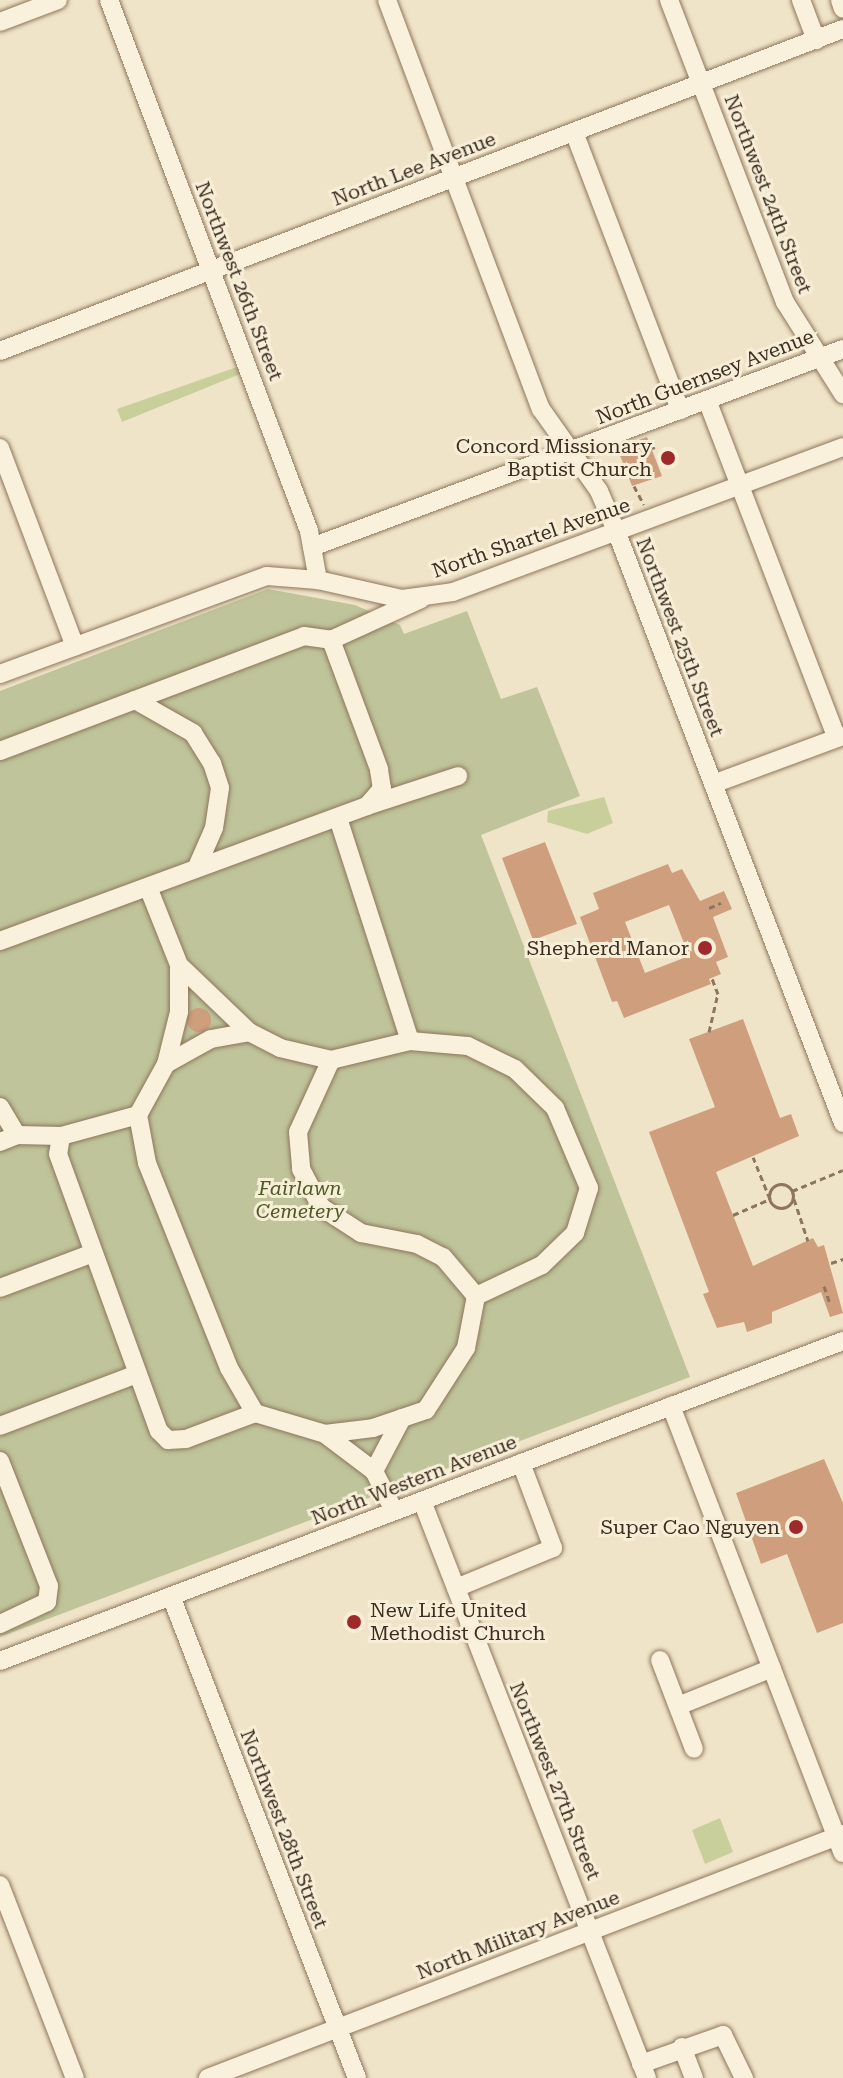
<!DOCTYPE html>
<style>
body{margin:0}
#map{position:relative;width:843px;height:2078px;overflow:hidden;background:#f0e4c8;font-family:"Roboto Serif",serif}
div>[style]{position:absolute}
.green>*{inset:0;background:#c9cf9b}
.cemetery>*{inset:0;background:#bfc49a}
.building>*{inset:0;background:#cf9f7d}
.round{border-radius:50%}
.path>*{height:3px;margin-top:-1.5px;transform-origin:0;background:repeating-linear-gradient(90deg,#8d765c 0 6px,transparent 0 10px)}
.path>.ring{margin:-1.5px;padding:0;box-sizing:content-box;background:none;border:3px solid #8d765c;border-radius:50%}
.roads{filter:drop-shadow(0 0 2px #8d765c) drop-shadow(0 0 2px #8d765c)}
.minor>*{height:18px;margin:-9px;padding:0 9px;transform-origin:9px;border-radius:9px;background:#faf1dc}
.dots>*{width:22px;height:22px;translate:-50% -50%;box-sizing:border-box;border:4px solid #f7eed8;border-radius:50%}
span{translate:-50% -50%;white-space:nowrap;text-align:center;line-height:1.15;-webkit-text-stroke:6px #f7eed8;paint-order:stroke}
.street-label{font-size:20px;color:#3d2e20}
.poi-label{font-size:20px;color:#3d2e20}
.right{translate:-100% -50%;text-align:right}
.left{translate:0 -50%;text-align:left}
.park-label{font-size:20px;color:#4d5a26;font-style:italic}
</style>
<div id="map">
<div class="green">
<i style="clip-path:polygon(237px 367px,240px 374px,122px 422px,117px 409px)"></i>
<i style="clip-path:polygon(604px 797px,613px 823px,587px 834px,547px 822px,548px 811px)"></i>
<i style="clip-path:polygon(720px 1818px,733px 1852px,705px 1864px,692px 1830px)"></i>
</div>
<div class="cemetery">
<i style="clip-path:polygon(268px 589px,355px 605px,400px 625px,404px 634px,467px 611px,501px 699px,537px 687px,580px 796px,481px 835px,690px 1377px,0 1637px,0 691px)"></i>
</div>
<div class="building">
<i style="clip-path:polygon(647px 437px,662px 476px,632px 486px,617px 448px)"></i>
<i style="clip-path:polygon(545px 842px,577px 924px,533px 940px,502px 858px)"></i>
<i style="clip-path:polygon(evenodd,668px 864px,672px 873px,682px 869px,700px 901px,724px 891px,732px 909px,713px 917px,728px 957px,716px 962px,721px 974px,709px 979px,711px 984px,624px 1018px,617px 1001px,612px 1002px,580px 917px,599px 909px,593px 893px,668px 864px,669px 905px,689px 956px,645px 973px,625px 922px,669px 905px)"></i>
<i class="round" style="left:187px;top:1008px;width:24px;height:24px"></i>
<i style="clip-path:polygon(743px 1019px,780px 1118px,791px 1114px,799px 1136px,716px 1172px,753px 1266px,813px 1238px,818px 1247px,824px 1245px,843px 1313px,830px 1317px,821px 1292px,772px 1312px,772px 1323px,747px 1332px,744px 1322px,717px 1328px,703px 1294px,709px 1292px,649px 1132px,715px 1107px,689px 1039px)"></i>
<i style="clip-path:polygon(824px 1459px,843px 1503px,843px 1623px,817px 1633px,787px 1554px,761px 1564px,736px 1493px)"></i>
</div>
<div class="path">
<i style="left:652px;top:448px;width:3px;rotate:-18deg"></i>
<i style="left:634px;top:486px;width:21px;rotate:62deg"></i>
<i style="left:709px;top:908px;width:13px;rotate:-23deg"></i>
<i style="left:709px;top:1032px;width:39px;rotate:-77deg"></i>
<i style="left:718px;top:994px;width:17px;rotate:-111deg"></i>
<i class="ring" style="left:769px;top:1184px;width:21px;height:21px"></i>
<i style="left:792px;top:1191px;width:55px;rotate:-22.4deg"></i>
<i style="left:794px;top:1199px;width:44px;rotate:71.6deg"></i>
<i style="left:733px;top:1215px;width:40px;rotate:-23.4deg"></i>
<i style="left:770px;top:1199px;width:45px;rotate:-112deg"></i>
<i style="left:831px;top:1263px;width:13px;rotate:-18deg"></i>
<i style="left:824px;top:1286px;width:18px;rotate:71deg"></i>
</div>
<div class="roads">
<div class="minor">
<i style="left:109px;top:0;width:567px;rotate:69.36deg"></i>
<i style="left:309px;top:531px;width:50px;rotate:79.6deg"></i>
<i style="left:387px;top:0;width:437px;rotate:69.4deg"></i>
<i style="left:541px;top:409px;width:100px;rotate:54.7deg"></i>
<i style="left:599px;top:491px;width:46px;rotate:66.8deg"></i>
<i style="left:617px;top:533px;width:632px;rotate:69.04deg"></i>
<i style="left:669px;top:0;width:324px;rotate:69deg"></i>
<i style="left:785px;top:302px;width:109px;rotate:57.8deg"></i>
<i style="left:801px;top:0;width:43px;rotate:69.4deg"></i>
<i style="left:840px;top:0;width:9px;rotate:72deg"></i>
<i style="left:0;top:22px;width:62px;rotate:-20.8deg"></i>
<i style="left:574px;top:132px;width:298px;rotate:69.1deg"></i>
<i style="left:0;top:351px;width:902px;rotate:-20.91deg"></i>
<i style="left:707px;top:400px;width:362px;rotate:69deg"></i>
<i style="left:0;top:448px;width:212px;rotate:69.3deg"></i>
<i style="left:312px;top:547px;width:567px;rotate:-20.45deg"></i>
<i style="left:0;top:674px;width:284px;rotate:-20.2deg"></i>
<i style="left:267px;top:576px;width:51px;rotate:4.5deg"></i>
<i style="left:318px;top:580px;width:86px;rotate:12.7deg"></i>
<i style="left:402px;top:599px;width:51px;rotate:-7.8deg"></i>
<i style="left:453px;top:592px;width:416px;rotate:-20.4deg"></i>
<i style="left:135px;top:700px;width:67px;rotate:29.6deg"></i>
<i style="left:193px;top:733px;width:36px;rotate:58deg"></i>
<i style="left:212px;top:763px;width:26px;rotate:72deg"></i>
<i style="left:220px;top:788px;width:40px;rotate:98.5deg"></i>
<i style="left:214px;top:828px;width:43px;rotate:113.6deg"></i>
<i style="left:0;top:751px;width:325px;rotate:-20.7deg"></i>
<i style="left:304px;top:636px;width:27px;rotate:8deg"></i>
<i style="left:331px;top:640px;width:99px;rotate:-24.5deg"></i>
<i style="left:713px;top:784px;width:139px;rotate:-20.3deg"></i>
<i style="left:367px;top:806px;width:96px;rotate:-18.2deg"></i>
<i style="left:338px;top:818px;width:234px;rotate:72.1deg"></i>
<i style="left:148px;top:887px;width:84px;rotate:68.3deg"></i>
<i style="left:179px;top:965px;width:47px;rotate:90deg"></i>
<i style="left:179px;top:1012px;width:54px;rotate:104deg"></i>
<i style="left:166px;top:1064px;width:58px;rotate:118.8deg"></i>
<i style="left:138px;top:1115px;width:80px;rotate:164.7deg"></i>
<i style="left:61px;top:1136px;width:18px;rotate:99deg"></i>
<i style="left:58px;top:1154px;width:295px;rotate:70deg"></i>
<i style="left:159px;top:1431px;width:13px;rotate:45deg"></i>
<i style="left:168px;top:1440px;width:18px;rotate:-3deg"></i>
<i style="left:186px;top:1439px;width:74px;rotate:-20.6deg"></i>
<i style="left:0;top:941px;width:391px;rotate:-20.2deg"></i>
<i style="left:367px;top:806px;width:23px;rotate:-49deg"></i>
<i style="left:382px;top:789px;width:20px;rotate:-99deg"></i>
<i style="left:379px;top:769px;width:138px;rotate:-110.4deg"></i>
<i style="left:179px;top:965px;width:97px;rotate:43.7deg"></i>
<i style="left:249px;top:1032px;width:35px;rotate:27deg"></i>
<i style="left:280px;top:1048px;width:52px;rotate:13.2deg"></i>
<i style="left:331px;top:1060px;width:81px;rotate:-13.5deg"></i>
<i style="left:410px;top:1041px;width:58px;rotate:4.9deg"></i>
<i style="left:468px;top:1046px;width:52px;rotate:26.1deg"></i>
<i style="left:515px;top:1069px;width:56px;rotate:44.3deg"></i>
<i style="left:555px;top:1108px;width:87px;rotate:67deg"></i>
<i style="left:589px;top:1188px;width:47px;rotate:107.3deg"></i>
<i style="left:575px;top:1233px;width:46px;rotate:135.9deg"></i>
<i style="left:542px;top:1265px;width:73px;rotate:154.8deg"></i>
<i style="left:331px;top:1060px;width:79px;rotate:114.6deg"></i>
<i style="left:298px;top:1132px;width:37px;rotate:85deg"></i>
<i style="left:301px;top:1169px;width:43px;rotate:62.2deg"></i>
<i style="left:321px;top:1207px;width:48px;rotate:33deg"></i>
<i style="left:361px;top:1233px;width:57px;rotate:11.1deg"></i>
<i style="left:417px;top:1244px;width:29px;rotate:27deg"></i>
<i style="left:443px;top:1257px;width:51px;rotate:49.8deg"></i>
<i style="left:166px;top:1064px;width:51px;rotate:-29.1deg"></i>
<i style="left:211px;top:1039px;width:39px;rotate:-10deg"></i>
<i style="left:0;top:1107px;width:33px;rotate:59deg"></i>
<i style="left:138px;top:1115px;width:49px;rotate:79.4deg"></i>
<i style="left:147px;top:1163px;width:221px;rotate:68.2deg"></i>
<i style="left:229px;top:1368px;width:52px;rotate:60deg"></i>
<i style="left:255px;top:1413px;width:73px;rotate:16.7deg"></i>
<i style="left:325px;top:1434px;width:48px;rotate:-7.1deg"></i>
<i style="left:373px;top:1428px;width:56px;rotate:-18.8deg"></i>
<i style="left:426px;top:1410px;width:74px;rotate:-57.2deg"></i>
<i style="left:466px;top:1348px;width:53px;rotate:-79.1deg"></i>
<i style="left:0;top:1142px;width:18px;rotate:-22deg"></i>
<i style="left:17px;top:1135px;width:44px;rotate:1.3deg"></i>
<i style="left:0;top:1288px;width:99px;rotate:-20.6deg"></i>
<i style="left:671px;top:1406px;width:479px;rotate:69deg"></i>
<i style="left:0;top:1426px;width:147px;rotate:-20.8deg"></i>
<i style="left:325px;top:1434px;width:61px;rotate:37.1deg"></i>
<i style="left:0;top:1461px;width:134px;rotate:68.6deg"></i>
<i style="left:49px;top:1586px;width:16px;rotate:97deg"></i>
<i style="left:47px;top:1602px;width:52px;rotate:154.9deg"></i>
<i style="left:422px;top:1501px;width:619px;rotate:68.7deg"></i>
<i style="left:394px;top:1511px;width:45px;rotate:-116.6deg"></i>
<i style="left:374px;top:1471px;width:60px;rotate:-62.2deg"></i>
<i style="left:456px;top:1588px;width:105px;rotate:-22.4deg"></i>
<i style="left:553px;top:1548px;width:91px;rotate:-110.6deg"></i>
<i style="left:171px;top:1596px;width:517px;rotate:68.9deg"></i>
<i style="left:660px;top:1660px;width:95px;rotate:69.1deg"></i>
<i style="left:0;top:1661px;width:902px;rotate:-20.79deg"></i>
<i style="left:678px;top:1706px;width:101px;rotate:-22deg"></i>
<i style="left:0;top:1885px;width:207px;rotate:68.8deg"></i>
<i style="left:682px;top:2047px;width:33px;rotate:69deg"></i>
<i style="left:641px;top:2064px;width:87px;rotate:-19.5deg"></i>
<i style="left:723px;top:2035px;width:48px;rotate:64deg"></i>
<i style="left:208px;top:2078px;width:680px;rotate:-21.02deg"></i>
</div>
</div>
<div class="dots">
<i style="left:668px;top:458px;background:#9e2a2b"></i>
<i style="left:705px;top:948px;background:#9e2a2b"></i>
<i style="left:796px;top:1527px;background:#9e2a2b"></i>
<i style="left:354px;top:1622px;background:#9e2a2b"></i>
</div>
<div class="street-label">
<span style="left:414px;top:169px;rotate:-21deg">North Lee Avenue</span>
<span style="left:768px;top:194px;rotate:69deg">Northwest 24th Street</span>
<span style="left:239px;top:281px;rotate:69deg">Northwest 26th Street</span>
<span style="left:705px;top:377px;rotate:-21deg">North Guernsey Avenue</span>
<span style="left:531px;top:538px;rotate:-19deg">North Shartel Avenue</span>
<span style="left:680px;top:637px;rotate:69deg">Northwest 25th Street</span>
<span style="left:414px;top:1480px;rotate:-21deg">North Western Avenue</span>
<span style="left:555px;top:1781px;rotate:68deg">Northwest 27th Street</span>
<span style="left:284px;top:1829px;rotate:69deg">Northwest 28th Street</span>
<span style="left:518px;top:1935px;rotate:-21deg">North Military Avenue</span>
</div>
<div class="poi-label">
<span class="right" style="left:652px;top:458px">Concord Missionary<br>Baptist Church</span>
<span class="right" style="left:689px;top:948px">Shepherd Manor</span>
<span class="right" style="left:780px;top:1527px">Super Cao Nguyen</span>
<span class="left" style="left:370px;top:1622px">New Life United<br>Methodist Church</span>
</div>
<div class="park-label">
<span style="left:300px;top:1200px">Fairlawn<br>Cemetery</span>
</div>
</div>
